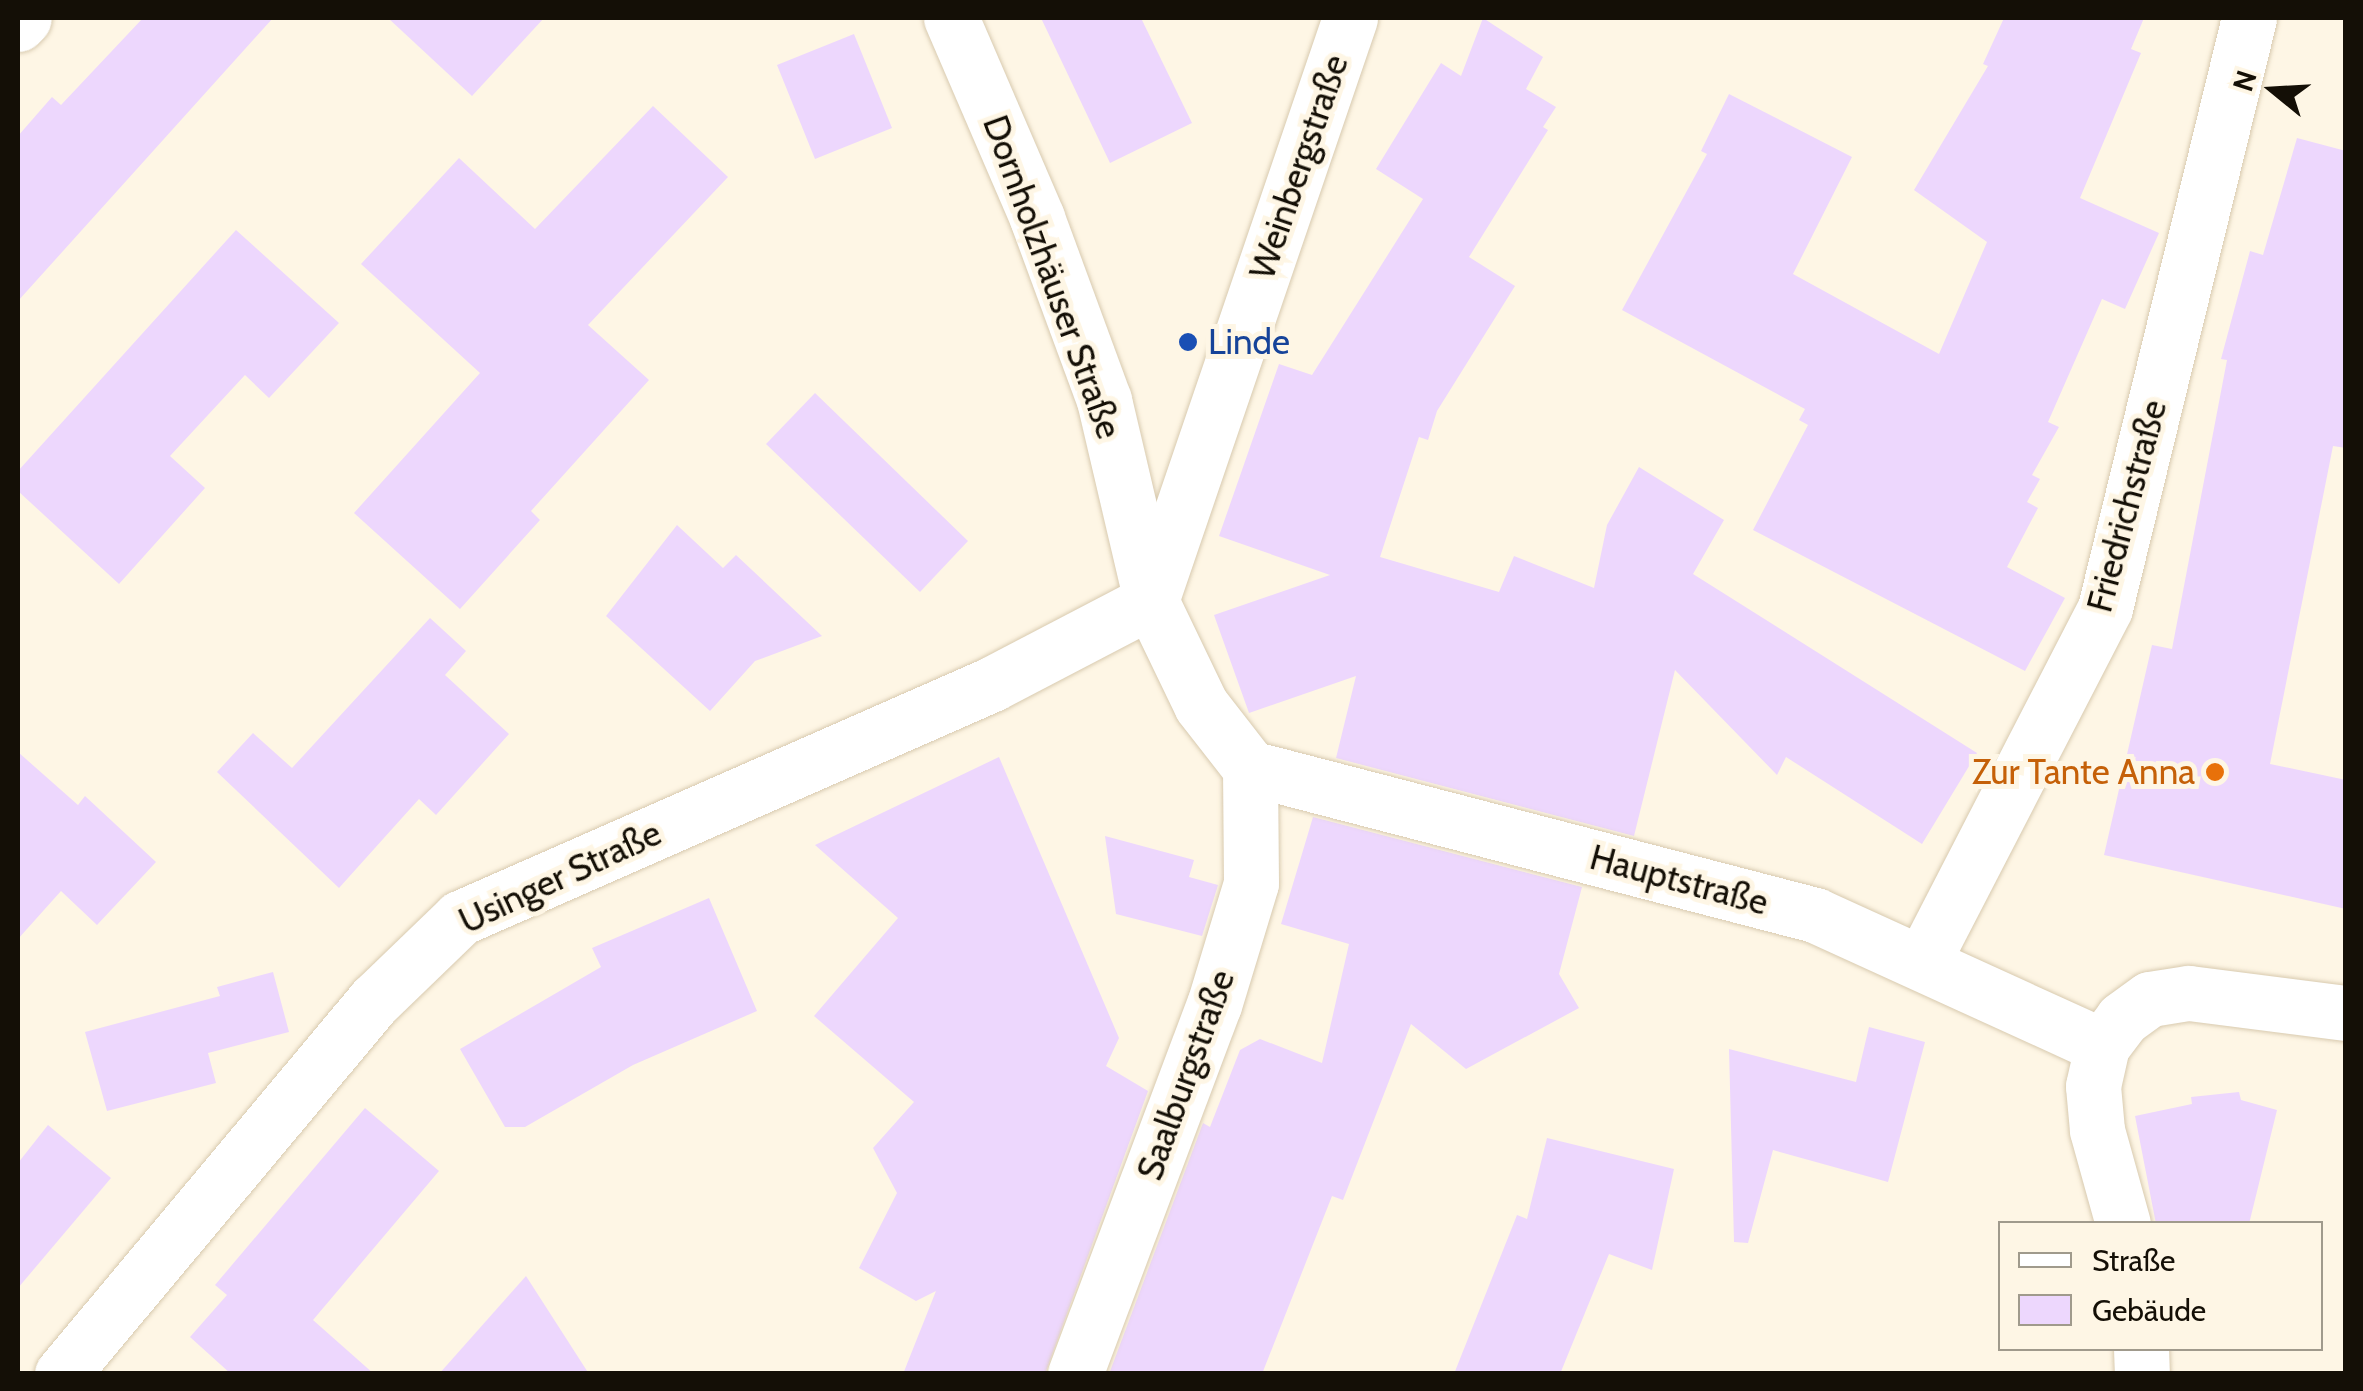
<!DOCTYPE html>
<meta charset="utf-8">
<style>
body{margin:0}
#map{position:relative;width:2363px;height:1391px;overflow:hidden;background:#fef6e5;font-family:Cabin,sans-serif}
div>[style]{position:absolute}
.building>*{inset:0;background:#edd7fd}
.roads{filter:drop-shadow(0 0 2px #d8caaf) drop-shadow(0 0 2px #d8caaf)}
.minor>*{height:55px;margin:-27.5px;padding:0 27.5px;transform-origin:27.5px;border-radius:27.5px;background:#fff}
.tertiary>*{height:55px;margin:-27.5px;padding:0 27.5px;transform-origin:27.5px;border-radius:27.5px;background:#fff}
.dots>*{width:28px;height:28px;translate:-50% -50%;box-sizing:border-box;border:5px solid #fef6e5;border-radius:50%}
span{translate:-50% -50%;white-space:nowrap;text-align:center;line-height:1.15;-webkit-text-stroke:10px #fef6e5;paint-order:stroke}
.street-label{font-size:35px;color:#140f06}
.transit-label{font-size:35px;color:#164399}
.left{translate:0 -50%;text-align:left}
.food-label{font-size:35px;color:#c56008}
.right{translate:-100% -50%;text-align:right}
.frame{position:absolute;inset:0;border:20px solid #140f06;pointer-events:none}
.legend{position:absolute;left:1998px;top:1221px;width:325px;height:130px;box-sizing:border-box;background:#fef6e5;border:2px solid #a09a8c;margin:0;padding:12px 18px;list-style:none;font-size:30px;color:#140f06}
.legend li{display:flex;align-items:center;gap:20px;height:50px}
.legend b{width:50px;border:2px solid #a09a8c}
.north{position:absolute;left:2223px;top:40px;width:100px;height:100px;-webkit-text-stroke:8px #fef6e5;paint-order:stroke;rotate:288deg;font-size:28px;font-weight:700;line-height:40px;text-align:center;color:#140f06}
.north::after{content:'';display:block;margin:auto;width:35px;height:45px;background:#140f06;clip-path:polygon(50% 0,100% 100%,50% 72%,0 100%)}
</style>
<div id="map">
<div class="building">
<i style="clip-path:polygon(143px 18px,273px 18px,18px 301px,18px 136px,52px 97px,61px 105px)"></i>
<i style="clip-path:polygon(388px 18px,544px 18px,472px 96px)"></i>
<i style="clip-path:polygon(1041px 18px,1141px 18px,1192px 123px,1110px 163px)"></i>
<i style="clip-path:polygon(1483px 18px,1543px 57px,1526px 89px,1556px 107px,1543px 127px,1548px 130px,1469px 257px,1515px 286px,1437px 411px,1428px 440px,1419px 437px,1380px 557px,1499px 592px,1514px 556px,1594px 588px,1607px 525px,1639px 467px,1724px 520px,1693px 574px,1977px 753px,1922px 844px,1786px 757px,1777px 775px,1675px 670px,1634px 836px,1336px 758px,1356px 676px,1249px 713px,1214px 615px,1330px 575px,1219px 536px,1279px 364px,1312px 375px,1423px 199px,1376px 169px,1441px 63px,1461px 76px)"></i>
<i style="clip-path:polygon(2004px 18px,2144px 18px,2131px 49px,2141px 53px,2080px 198px,2159px 233px,2125px 309px,2102px 299px,2048px 422px,2059px 427px,2032px 475px,2040px 479px,2027px 502px,2038px 508px,2007px 567px,2065px 598px,2025px 671px,1753px 530px,1808px 425px,1799px 420px,1805px 409px,1622px 310px,1707px 154px,1701px 151px,1729px 94px,1852px 157px,1793px 274px,1939px 354px,1987px 242px,1914px 190px,1988px 66px,1983px 64px)"></i>
<i style="clip-path:polygon(854px 34px,892px 128px,815px 159px,777px 65px)"></i>
<i style="clip-path:polygon(653px 106px,728px 177px,588px 325px,649px 380px,531px 511px,540px 520px,460px 609px,354px 513px,480px 373px,361px 264px,459px 158px,535px 229px)"></i>
<i style="clip-path:polygon(2297px 138px,2346px 151px,2346px 448px,2333px 446px,2270px 764px,2346px 780px,2346px 909px,2104px 855px,2152px 645px,2172px 649px,2227px 360px,2221px 359px,2250px 251px,2263px 255px)"></i>
<i style="clip-path:polygon(236px 230px,339px 323px,269px 398px,245px 375px,170px 456px,205px 488px,119px 584px,18px 491px,18px 471px)"></i>
<i style="clip-path:polygon(815px 393px,968px 541px,920px 592px,766px 444px)"></i>
<i style="clip-path:polygon(677px 525px,723px 568px,736px 555px,822px 636px,755px 661px,710px 711px,606px 616px)"></i>
<i style="clip-path:polygon(430px 618px,466px 651px,445px 675px,509px 734px,436px 815px,419px 799px,339px 888px,217px 772px,253px 733px,292px 768px)"></i>
<i style="clip-path:polygon(18px 752px,78px 805px,85px 796px,156px 862px,97px 925px,61px 891px,18px 939px)"></i>
<i style="clip-path:polygon(999px 757px,1119px 1038px,1106px 1066px,1148px 1091px,1045px 1374px,903px 1374px,936px 1291px,916px 1301px,859px 1268px,897px 1193px,873px 1148px,914px 1102px,814px 1016px,898px 918px,815px 845px)"></i>
<i style="clip-path:polygon(1313px 817px,1582px 887px,1559px 974px,1579px 1008px,1466px 1069px,1411px 1024px,1343px 1200px,1332px 1196px,1262px 1374px,1109px 1374px,1203px 1123px,1210px 1127px,1240px 1050px,1260px 1039px,1322px 1063px,1349px 944px,1281px 924px)"></i>
<i style="clip-path:polygon(1105px 836px,1194px 860px,1189px 877px,1218px 885px,1202px 936px,1116px 914px)"></i>
<i style="clip-path:polygon(709px 898px,757px 1011px,633px 1065px,525px 1127px,505px 1127px,460px 1049px,601px 967px,592px 948px)"></i>
<i style="clip-path:polygon(273px 972px,289px 1032px,208px 1053px,216px 1083px,107px 1111px,85px 1032px,220px 996px,217px 987px)"></i>
<i style="clip-path:polygon(1869px 1027px,1925px 1042px,1888px 1182px,1773px 1150px,1748px 1243px,1734px 1242px,1729px 1049px,1856px 1082px)"></i>
<i style="clip-path:polygon(2239px 1092px,2241px 1100px,2277px 1110px,2249px 1224px,2156px 1224px,2135px 1116px,2192px 1104px,2191px 1097px)"></i>
<i style="clip-path:polygon(365px 1108px,439px 1171px,313px 1320px,374px 1374px,231px 1374px,190px 1337px,227px 1295px,215px 1285px)"></i>
<i style="clip-path:polygon(48px 1125px,111px 1178px,18px 1288px,18px 1163px)"></i>
<i style="clip-path:polygon(1547px 1138px,1674px 1169px,1652px 1270px,1609px 1254px,1560px 1374px,1454px 1374px,1517px 1215px,1527px 1219px)"></i>
<i style="clip-path:polygon(526px 1276px,589px 1374px,439px 1374px)"></i>
</div>
<div class="roads">
<div class="minor">
<i style="left:951px;top:18px;width:218px;rotate:66.7deg"></i>
<i style="left:1037px;top:218px;width:194px;rotate:69.8deg"></i>
<i style="left:1104px;top:400px;width:206px;rotate:76.8deg"></i>
<i style="left:1151px;top:601px;width:115px;rotate:64.3deg"></i>
<i style="left:1201px;top:705px;width:80px;rotate:52.1deg"></i>
<i style="left:1250px;top:768px;width:584px;rotate:14.58deg"></i>
<i style="left:1815px;top:915px;width:315px;rotate:24.5deg"></i>
<i style="left:18px;top:24px;width:8px;rotate:-45deg"></i>
<i style="left:1151px;top:601px;width:616px;rotate:-71.15deg"></i>
<i style="left:1922px;top:963px;width:399px;rotate:-62.7deg"></i>
<i style="left:2105px;top:608px;width:607px;rotate:-76.28deg"></i>
<i style="left:62px;top:1374px;width:488px;rotate:-50.1deg"></i>
<i style="left:375px;top:1000px;width:118px;rotate:-44deg"></i>
<i style="left:460px;top:918px;width:581px;rotate:-23.74deg"></i>
<i style="left:992px;top:684px;width:179px;rotate:-27.6deg"></i>
<i style="left:1075px;top:1374px;width:394px;rotate:-69.4deg"></i>
<i style="left:1214px;top:1005px;width:127px;rotate:-73.1deg"></i>
<i style="left:1251px;top:883px;width:115px;rotate:-90.5deg"></i>
</div>
<div class="tertiary">
<i style="left:2123px;top:1224px;width:98px;rotate:-105.5deg"></i>
<i style="left:2097px;top:1130px;width:44px;rotate:-95.2deg"></i>
<i style="left:2093px;top:1086px;width:41px;rotate:-77.3deg"></i>
<i style="left:2102px;top:1046px;width:34px;rotate:-53deg"></i>
<i style="left:2122px;top:1019px;width:34px;rotate:-36deg"></i>
<i style="left:2150px;top:999px;width:39px;rotate:-9deg"></i>
<i style="left:2189px;top:993px;width:158px;rotate:7.3deg"></i>
<i style="left:2141px;top:1348px;width:26px;rotate:88deg"></i>
</div>
</div>
<div class="dots">
<i style="left:1188px;top:342px;background:#1a4fb4"></i>
<i style="left:2215px;top:772px;background:#e8710a"></i>
</div>
<div class="street-label">
<span style="left:1299px;top:167px;rotate:-71deg">Weinbergstraße</span>
<span style="left:1052px;top:277px;rotate:70deg">Dornholzhäuser Straße</span>
<span style="left:2127px;top:506px;rotate:-75deg">Friedrichstraße</span>
<span style="left:560px;top:877px;rotate:-25deg">Usinger Straße</span>
<span style="left:1679px;top:880px;rotate:15deg">Hauptstraße</span>
<span style="left:1186px;top:1075px;rotate:-70deg">Saalburgstraße</span>
</div>
<div class="transit-label">
<span class="left" style="left:1208px;top:342px">Linde</span>
</div>
<div class="food-label">
<span class="right" style="left:2195px;top:772px">Zur Tante Anna</span>
</div>
<div class="frame"></div>
<ul class="legend">
<li><b style="height:12px;background:#fff"></b>Straße</li>
<li><b style="height:28px;background:#edd7fd"></b>Gebäude</li>
</ul>
<div class="north">N</div>
</div>
